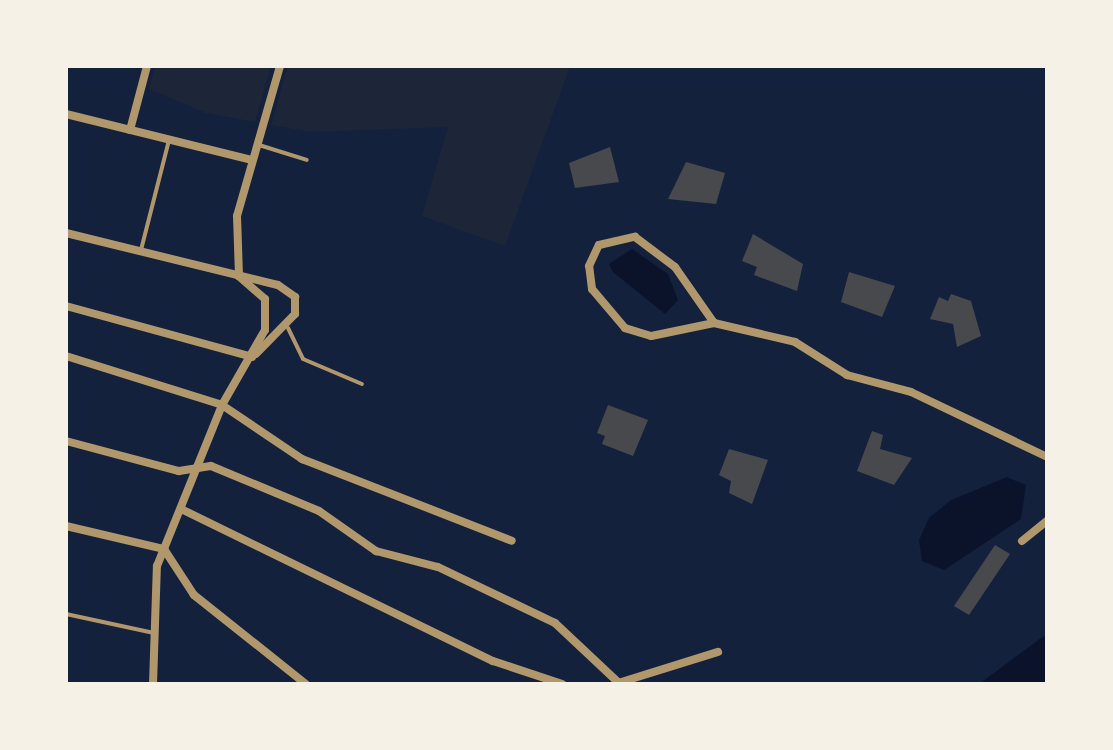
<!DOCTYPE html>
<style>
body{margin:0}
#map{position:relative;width:1113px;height:750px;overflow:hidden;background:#14213d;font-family:"PT Serif",serif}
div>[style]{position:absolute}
.green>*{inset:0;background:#1d2539}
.water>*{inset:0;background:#0b132b}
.building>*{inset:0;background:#48494c}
.service>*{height:4px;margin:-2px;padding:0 2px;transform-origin:2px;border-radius:2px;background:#b1986c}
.minor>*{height:8px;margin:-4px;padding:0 4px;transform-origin:4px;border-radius:4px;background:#b1986c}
span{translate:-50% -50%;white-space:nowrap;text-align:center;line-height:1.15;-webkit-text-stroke:8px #f6f1e7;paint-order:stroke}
.frame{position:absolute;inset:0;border:68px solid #f6f1e7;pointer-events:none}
</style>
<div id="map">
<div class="green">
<i style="clip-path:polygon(155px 66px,271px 66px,255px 122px,206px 113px,149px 89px)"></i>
<i style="clip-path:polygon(288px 66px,570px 66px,505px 246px,422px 216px,448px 127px,312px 132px,271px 125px)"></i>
</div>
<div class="water">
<i style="clip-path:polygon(632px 249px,668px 274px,678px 300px,665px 314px,613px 272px,609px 264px)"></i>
<i style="clip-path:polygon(1007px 477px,1026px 485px,1021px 519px,944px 570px,922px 561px,919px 540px,929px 518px,951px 500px)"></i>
<i style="clip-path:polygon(1047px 635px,1047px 684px,979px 684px,1041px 638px)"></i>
</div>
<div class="building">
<i style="clip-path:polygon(610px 147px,619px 182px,575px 188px,569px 163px)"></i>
<i style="clip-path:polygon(686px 162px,725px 173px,716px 204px,668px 199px)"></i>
<i style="clip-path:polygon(753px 234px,803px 264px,797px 291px,754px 275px,757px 267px,742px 261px)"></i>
<i style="clip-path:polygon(849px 272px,895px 286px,882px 317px,841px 302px)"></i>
<i style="clip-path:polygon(951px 294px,971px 301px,981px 336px,957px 347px,953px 324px,930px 319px,939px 297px,948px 301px)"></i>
<i style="clip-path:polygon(608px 405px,648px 420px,633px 456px,602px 444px,605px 436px,597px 433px)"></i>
<i style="clip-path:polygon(872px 431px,883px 435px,880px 449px,912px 458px,894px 485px,857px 471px)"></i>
<i style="clip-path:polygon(729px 449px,768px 460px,752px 504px,729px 493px,731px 481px,719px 475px)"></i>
<i style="clip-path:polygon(995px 545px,1010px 554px,969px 615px,954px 606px)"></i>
</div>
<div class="service">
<i style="left:259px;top:145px;width:50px;rotate:17.4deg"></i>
<i style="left:141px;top:250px;width:114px;rotate:-75.7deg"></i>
<i style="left:288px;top:328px;width:34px;rotate:64deg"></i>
<i style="left:303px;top:359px;width:64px;rotate:23deg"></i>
<i style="left:66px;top:614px;width:90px;rotate:12.2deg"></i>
</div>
<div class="minor">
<i style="left:66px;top:114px;width:192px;rotate:13.9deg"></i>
<i style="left:130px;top:130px;width:66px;rotate:-75.1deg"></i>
<i style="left:66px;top:233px;width:218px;rotate:13.8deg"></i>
<i style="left:278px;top:285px;width:21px;rotate:35deg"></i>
<i style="left:295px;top:297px;width:17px;rotate:90deg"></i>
<i style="left:295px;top:314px;width:56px;rotate:134.3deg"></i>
<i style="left:239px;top:276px;width:60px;rotate:-91.9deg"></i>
<i style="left:237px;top:216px;width:156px;rotate:-74deg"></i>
<i style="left:66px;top:306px;width:193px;rotate:15.3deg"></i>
<i style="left:714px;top:323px;width:64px;rotate:168.3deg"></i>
<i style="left:651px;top:336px;width:27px;rotate:-163deg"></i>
<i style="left:625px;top:328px;width:51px;rotate:-130.2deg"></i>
<i style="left:592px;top:289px;width:23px;rotate:-97deg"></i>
<i style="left:589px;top:266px;width:23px;rotate:-65deg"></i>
<i style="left:599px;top:245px;width:37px;rotate:-13deg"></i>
<i style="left:635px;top:237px;width:50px;rotate:36.9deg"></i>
<i style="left:675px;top:267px;width:68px;rotate:55.1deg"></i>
<i style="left:714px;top:323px;width:83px;rotate:13.2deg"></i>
<i style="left:795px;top:342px;width:62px;rotate:32.4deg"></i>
<i style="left:847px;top:375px;width:66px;rotate:14.9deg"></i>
<i style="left:911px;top:392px;width:151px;rotate:25.5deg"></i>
<i style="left:66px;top:356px;width:164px;rotate:17.4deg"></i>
<i style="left:222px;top:405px;width:97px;rotate:34deg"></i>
<i style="left:302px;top:459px;width:225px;rotate:21.3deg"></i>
<i style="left:66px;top:441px;width:117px;rotate:14.9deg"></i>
<i style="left:179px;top:471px;width:32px;rotate:-9deg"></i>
<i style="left:211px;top:466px;width:117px;rotate:22.6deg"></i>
<i style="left:319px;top:511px;width:70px;rotate:35.1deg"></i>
<i style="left:376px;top:551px;width:64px;rotate:14.5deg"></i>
<i style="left:438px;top:567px;width:130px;rotate:25.6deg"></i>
<i style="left:555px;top:623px;width:88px;rotate:43.2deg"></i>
<i style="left:181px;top:509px;width:347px;rotate:26deg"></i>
<i style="left:493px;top:661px;width:73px;rotate:18.4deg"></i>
<i style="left:66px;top:526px;width:101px;rotate:13.2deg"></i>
<i style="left:164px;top:549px;width:55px;rotate:56.9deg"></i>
<i style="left:194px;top:595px;width:143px;rotate:38.5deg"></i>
<i style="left:1022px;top:541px;width:32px;rotate:-39deg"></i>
<i style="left:153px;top:684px;width:118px;rotate:-88.1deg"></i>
<i style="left:157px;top:566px;width:174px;rotate:-68deg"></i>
<i style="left:222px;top:405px;width:86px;rotate:-60.2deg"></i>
<i style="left:265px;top:330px;width:31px;rotate:-90deg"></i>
<i style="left:265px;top:299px;width:35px;rotate:-139deg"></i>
<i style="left:615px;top:684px;width:108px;rotate:-17.3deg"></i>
</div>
<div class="frame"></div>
</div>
